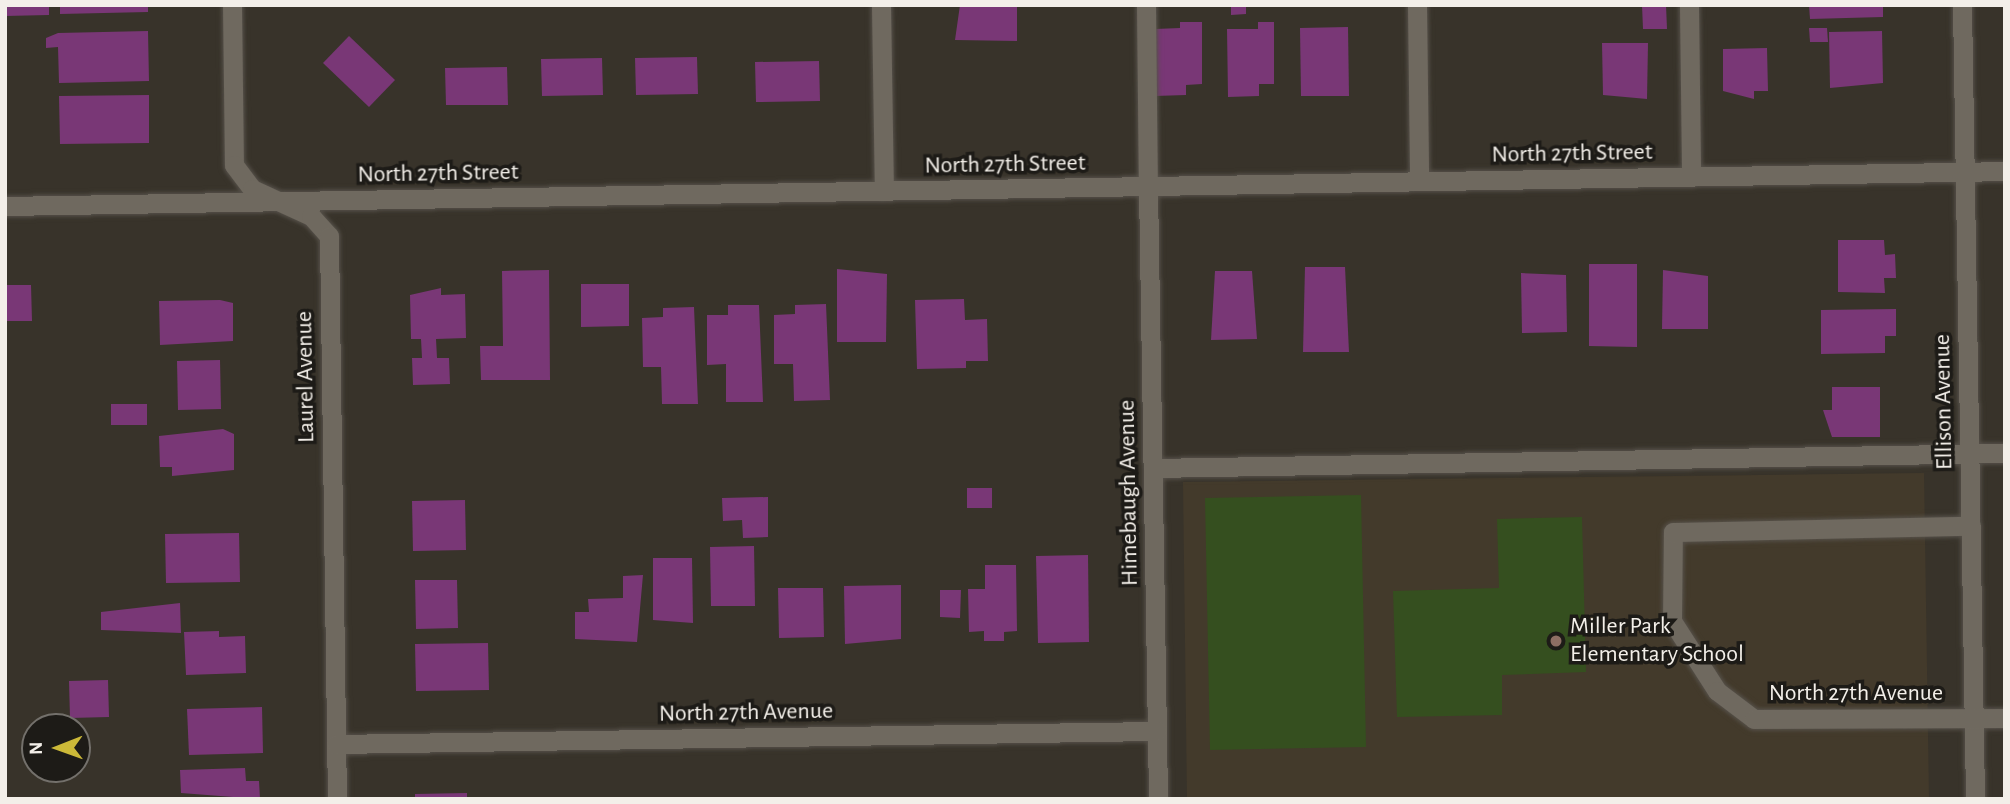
<!DOCTYPE html>
<style>
body{margin:0}
#map{position:relative;width:2010px;height:804px;overflow:hidden;background:#38332a;font-family:"Alegreya Sans",sans-serif}
div>[style]{position:absolute}
.built>*{inset:0;background:#433a2b}
.green>*{inset:0;background:#354f1f}
.building>*{inset:0;background:#793776}
.roads{filter:drop-shadow(0 0 2px #56514a) drop-shadow(0 0 2px #56514a)}
.service>*{height:19px;margin:-9.5px;padding:0 9.5px;transform-origin:9.5px;border-radius:9.5px;background:#6f695f}
.minor>*{height:19px;margin:-9.5px;padding:0 9.5px;transform-origin:9.5px;border-radius:9.5px;background:#6f695f}
.dots>*{width:19px;height:19px;translate:-50% -50%;box-sizing:border-box;border:4px solid #1d1b17;border-radius:50%}
span{translate:-50% -50%;white-space:nowrap;text-align:center;line-height:1.15;-webkit-text-stroke:7px #1d1b17;paint-order:stroke}
.street-label{font-size:24px;color:#f3efe9}
.poi-label{font-size:24px;color:#f3efe9}
.left{translate:0 -50%;text-align:left}
.frame{position:absolute;inset:0;border:7px solid #f3efe9;pointer-events:none}
.north{position:absolute;left:21px;top:713px;width:70px;height:70px;box-sizing:border-box;background:#1d1b17;border:2px solid #73706b;border-radius:50%;rotate:269deg;font-size:19px;font-weight:700;line-height:28px;text-align:center;color:#f3efe9}
.north::after{content:'';display:block;margin:auto;width:24px;height:32px;background:#ccb938;clip-path:polygon(50% 0,100% 100%,50% 72%,0 100%)}
</style>
<div id="map">
<div class="built">
<i style="clip-path:polygon(1924px 473px,1929px 799px,1187px 799px,1183px 482px)"></i>
</div>
<div class="green">
<i style="clip-path:polygon(1361px 495px,1366px 747px,1210px 750px,1205px 498px)"></i>
<i style="clip-path:polygon(1582px 517px,1586px 672px,1502px 675px,1502px 715px,1397px 717px,1393px 591px,1499px 588px,1497px 519px)"></i>
</div>
<div class="building">
<i style="clip-path:polygon(5px 5px,49px 5px,49px 15px,5px 16px)"></i>
<i style="clip-path:polygon(60px 5px,148px 5px,148px 12px,60px 14px)"></i>
<i style="clip-path:polygon(960px 5px,1017px 5px,1017px 41px,955px 40px)"></i>
<i style="clip-path:polygon(1231px 5px,1246px 5px,1246px 14px,1231px 15px)"></i>
<i style="clip-path:polygon(1642px 5px,1666px 5px,1667px 29px,1643px 29px)"></i>
<i style="clip-path:polygon(1809px 5px,1883px 5px,1883px 17px,1810px 19px)"></i>
<i style="clip-path:polygon(1180px 22px,1202px 22px,1202px 84px,1186px 85px,1186px 95px,1155px 96px,1155px 29px,1180px 28px)"></i>
<i style="clip-path:polygon(1258px 22px,1274px 22px,1274px 84px,1259px 84px,1259px 96px,1228px 97px,1227px 29px,1258px 29px)"></i>
<i style="clip-path:polygon(1348px 27px,1349px 96px,1301px 96px,1300px 28px)"></i>
<i style="clip-path:polygon(1809px 28px,1827px 28px,1828px 42px,1810px 42px)"></i>
<i style="clip-path:polygon(148px 31px,149px 81px,59px 83px,58px 47px,46px 48px,46px 38px,58px 33px)"></i>
<i style="clip-path:polygon(1882px 31px,1883px 83px,1830px 88px,1829px 32px)"></i>
<i style="clip-path:polygon(349px 36px,395px 80px,369px 107px,323px 63px)"></i>
<i style="clip-path:polygon(1602px 43px,1648px 43px,1647px 99px,1603px 95px)"></i>
<i style="clip-path:polygon(1767px 48px,1768px 91px,1754px 91px,1754px 99px,1723px 91px,1723px 49px)"></i>
<i style="clip-path:polygon(697px 57px,698px 94px,636px 95px,635px 58px)"></i>
<i style="clip-path:polygon(602px 58px,603px 95px,542px 96px,541px 59px)"></i>
<i style="clip-path:polygon(819px 61px,820px 101px,756px 102px,755px 62px)"></i>
<i style="clip-path:polygon(507px 67px,508px 105px,446px 105px,445px 68px)"></i>
<i style="clip-path:polygon(149px 95px,149px 143px,60px 144px,59px 96px)"></i>
<i style="clip-path:polygon(1838px 240px,1884px 240px,1885px 255px,1895px 254px,1896px 278px,1884px 278px,1885px 293px,1838px 292px)"></i>
<i style="clip-path:polygon(1589px 264px,1637px 264px,1637px 347px,1589px 346px)"></i>
<i style="clip-path:polygon(1305px 267px,1345px 267px,1349px 352px,1303px 352px)"></i>
<i style="clip-path:polygon(837px 269px,887px 274px,886px 342px,837px 342px)"></i>
<i style="clip-path:polygon(549px 270px,550px 380px,481px 380px,480px 346px,503px 346px,502px 271px)"></i>
<i style="clip-path:polygon(1663px 270px,1708px 276px,1708px 329px,1662px 329px)"></i>
<i style="clip-path:polygon(1215px 271px,1252px 271px,1257px 339px,1211px 340px)"></i>
<i style="clip-path:polygon(1521px 273px,1566px 275px,1567px 332px,1522px 333px)"></i>
<i style="clip-path:polygon(581px 284px,629px 284px,629px 326px,581px 327px)"></i>
<i style="clip-path:polygon(5px 285px,31px 285px,32px 321px,5px 321px)"></i>
<i style="clip-path:polygon(441px 288px,441px 295px,465px 294px,466px 338px,436px 339px,437px 358px,449px 358px,450px 384px,413px 385px,412px 358px,422px 358px,421px 339px,411px 339px,410px 295px)"></i>
<i style="clip-path:polygon(964px 299px,965px 320px,987px 319px,988px 361px,966px 361px,966px 368px,917px 369px,915px 300px)"></i>
<i style="clip-path:polygon(220px 300px,233px 303px,233px 341px,160px 345px,159px 301px)"></i>
<i style="clip-path:polygon(826px 304px,830px 400px,794px 401px,793px 364px,774px 364px,774px 315px,795px 314px,795px 305px)"></i>
<i style="clip-path:polygon(728px 305px,759px 305px,763px 402px,726px 402px,726px 364px,707px 365px,707px 315px,728px 315px)"></i>
<i style="clip-path:polygon(694px 307px,698px 404px,662px 404px,661px 367px,643px 367px,642px 318px,663px 317px,663px 308px)"></i>
<i style="clip-path:polygon(1896px 309px,1896px 336px,1885px 336px,1885px 353px,1821px 354px,1821px 310px)"></i>
<i style="clip-path:polygon(220px 360px,221px 409px,178px 410px,177px 361px)"></i>
<i style="clip-path:polygon(1832px 387px,1880px 387px,1880px 437px,1832px 437px,1823px 410px,1832px 410px)"></i>
<i style="clip-path:polygon(111px 404px,147px 404px,147px 425px,111px 425px)"></i>
<i style="clip-path:polygon(223px 429px,234px 434px,234px 470px,172px 476px,172px 467px,160px 467px,159px 436px)"></i>
<i style="clip-path:polygon(967px 488px,992px 488px,992px 508px,967px 508px)"></i>
<i style="clip-path:polygon(768px 497px,768px 537px,743px 538px,742px 520px,723px 521px,722px 498px)"></i>
<i style="clip-path:polygon(465px 500px,466px 550px,413px 551px,412px 501px)"></i>
<i style="clip-path:polygon(239px 533px,240px 582px,166px 583px,165px 534px)"></i>
<i style="clip-path:polygon(754px 546px,755px 606px,711px 606px,710px 547px)"></i>
<i style="clip-path:polygon(1088px 555px,1089px 642px,1038px 643px,1036px 556px)"></i>
<i style="clip-path:polygon(653px 558px,692px 558px,693px 623px,653px 620px)"></i>
<i style="clip-path:polygon(985px 565px,1016px 565px,1017px 631px,1004px 632px,1004px 641px,984px 641px,984px 631px,969px 632px,968px 589px,985px 589px)"></i>
<i style="clip-path:polygon(643px 575px,637px 642px,575px 639px,575px 612px,589px 612px,588px 599px,623px 598px,623px 576px)"></i>
<i style="clip-path:polygon(415px 580px,457px 580px,458px 628px,416px 629px)"></i>
<i style="clip-path:polygon(901px 585px,901px 639px,845px 644px,844px 586px)"></i>
<i style="clip-path:polygon(778px 588px,823px 588px,824px 637px,779px 638px)"></i>
<i style="clip-path:polygon(940px 590px,961px 590px,960px 618px,940px 617px)"></i>
<i style="clip-path:polygon(180px 603px,181px 633px,101px 630px,101px 612px)"></i>
<i style="clip-path:polygon(219px 631px,219px 637px,245px 636px,246px 673px,186px 675px,184px 632px)"></i>
<i style="clip-path:polygon(488px 643px,489px 690px,416px 691px,415px 644px)"></i>
<i style="clip-path:polygon(108px 680px,109px 717px,70px 718px,69px 681px)"></i>
<i style="clip-path:polygon(262px 707px,263px 753px,189px 755px,187px 709px)"></i>
<i style="clip-path:polygon(245px 768px,246px 781px,259px 781px,260px 799px,181px 793px,180px 770px)"></i>
<i style="clip-path:polygon(467px 793px,467px 799px,415px 799px,415px 794px)"></i>
</div>
<div class="roads">
<div class="service">
<i style="left:1146px;top:5px;width:182px;rotate:89.4deg"></i>
<i style="left:1689px;top:5px;width:172px;rotate:89.3deg"></i>
<i style="left:1153px;top:468px;width:852px;rotate:-1.01deg"></i>
<i style="left:1717px;top:691px;width:83px;rotate:-122.7deg"></i>
<i style="left:1672px;top:621px;width:89px;rotate:-89.4deg"></i>
<i style="left:1673px;top:532px;width:298px;rotate:-1.2deg"></i>
</div>
<div class="minor">
<i style="left:232px;top:5px;width:160px;rotate:89.3deg"></i>
<i style="left:234px;top:165px;width:30px;rotate:53deg"></i>
<i style="left:252px;top:189px;width:65px;rotate:24.6deg"></i>
<i style="left:311px;top:216px;width:27px;rotate:48deg"></i>
<i style="left:329px;top:236px;width:563px;rotate:89.19deg"></i>
<i style="left:881px;top:5px;width:186px;rotate:89.1deg"></i>
<i style="left:1417px;top:5px;width:176px;rotate:89.3deg"></i>
<i style="left:1962px;top:5px;width:794px;rotate:89.06deg"></i>
<i style="left:1148px;top:187px;width:612px;rotate:89.06deg"></i>
<i style="left:5px;top:206px;width:2000px;rotate:-1deg"></i>
<i style="left:1717px;top:691px;width:46px;rotate:37.1deg"></i>
<i style="left:1754px;top:719px;width:251px;rotate:-0.2deg"></i>
<i style="left:336px;top:744px;width:821px;rotate:-0.91deg"></i>
</div>
</div>
<div class="dots">
<i style="left:1556px;top:641px;background:#8d6e63"></i>
</div>
<div class="street-label">
<span style="left:1572px;top:154px;rotate:-1deg">North 27th Street</span>
<span style="left:1005px;top:165px;rotate:-1deg">North 27th Street</span>
<span style="left:438px;top:174px;rotate:-1deg">North 27th Street</span>
<span style="left:306px;top:377px;rotate:-91deg">Laurel Avenue</span>
<span style="left:1944px;top:402px;rotate:-91deg">Ellison Avenue</span>
<span style="left:1129px;top:493px;rotate:-91deg">Himebaugh Avenue</span>
<span style="left:1856px;top:694px">North 27th Avenue</span>
<span style="left:746px;top:713px;rotate:-1deg">North 27th Avenue</span>
</div>
<div class="poi-label">
<span class="left" style="left:1570px;top:641px">Miller Park<br>Elementary School</span>
</div>
<div class="frame"></div>
<div class="north">N</div>
</div>
